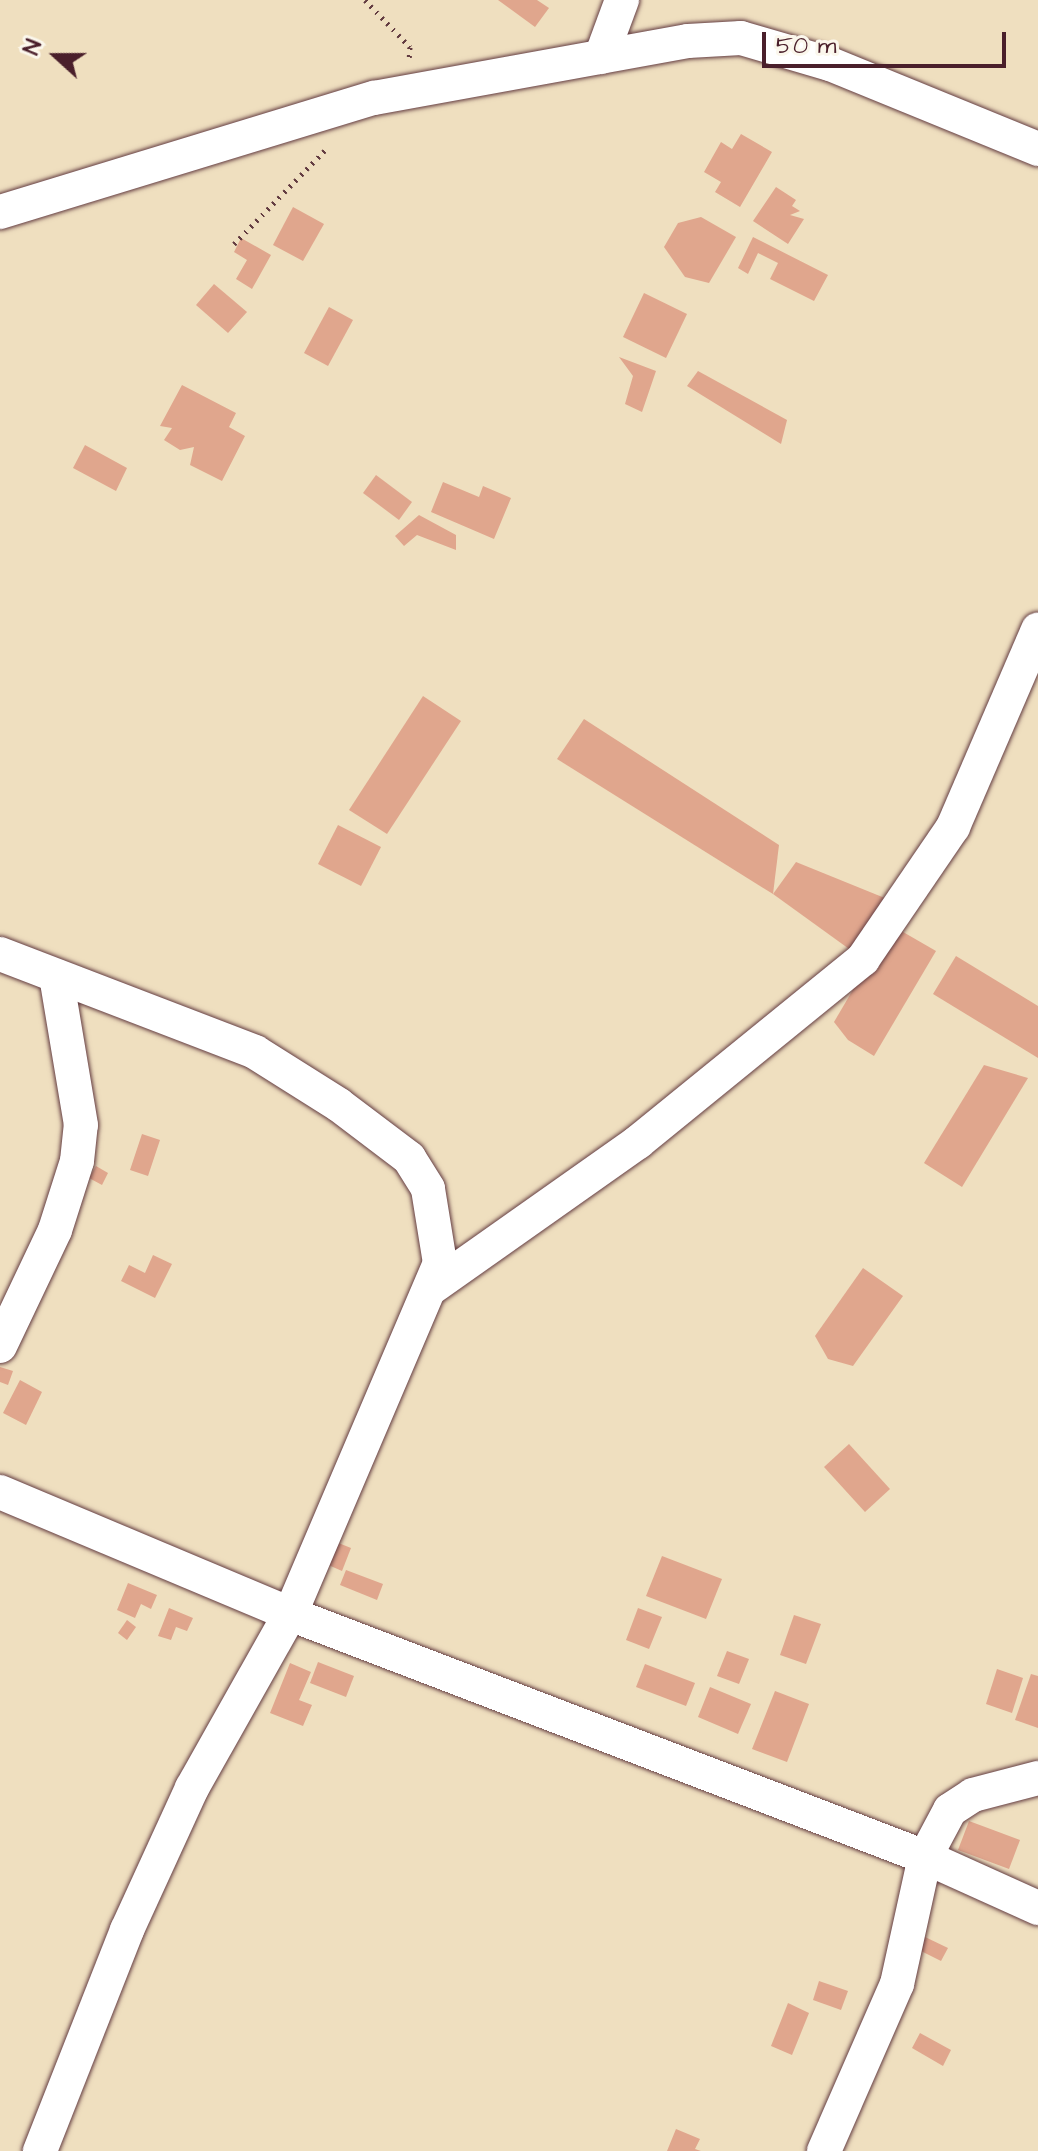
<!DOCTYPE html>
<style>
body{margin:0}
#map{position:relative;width:1038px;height:2151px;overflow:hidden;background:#efdfbf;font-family:"Architects Daughter",sans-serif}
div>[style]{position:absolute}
.building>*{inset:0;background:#e0a68d}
.path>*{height:5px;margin-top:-2.5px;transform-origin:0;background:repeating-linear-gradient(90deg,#633c41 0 2px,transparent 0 8px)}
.roads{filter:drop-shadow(0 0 2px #633c41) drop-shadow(0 0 2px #633c41)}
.minor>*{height:34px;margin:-17px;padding:0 17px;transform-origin:17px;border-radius:17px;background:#fff}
span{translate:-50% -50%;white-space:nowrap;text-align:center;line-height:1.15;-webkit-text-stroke:6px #fbf7ec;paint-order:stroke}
.north{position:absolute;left:16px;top:16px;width:80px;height:80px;-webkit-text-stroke:6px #fbf7ec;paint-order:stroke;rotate:291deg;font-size:22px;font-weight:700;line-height:32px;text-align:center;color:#4a1f2b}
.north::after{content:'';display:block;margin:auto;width:28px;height:36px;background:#4a1f2b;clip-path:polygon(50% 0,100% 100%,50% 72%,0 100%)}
.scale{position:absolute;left:762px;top:32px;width:244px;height:36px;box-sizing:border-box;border:4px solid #4a1f2b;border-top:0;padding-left:10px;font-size:24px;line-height:28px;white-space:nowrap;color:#4a1f2b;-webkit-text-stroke:6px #fbf7ec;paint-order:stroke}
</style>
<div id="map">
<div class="building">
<i style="clip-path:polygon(498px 0,537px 0,549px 8px,535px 27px)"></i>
<i style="clip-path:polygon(741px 134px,772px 152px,740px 207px,715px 192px,721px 182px,704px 172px,721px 142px,732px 149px)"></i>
<i style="clip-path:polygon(776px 187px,796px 200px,792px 206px,800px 211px,790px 215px,804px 219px,788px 244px,753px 221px)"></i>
<i style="clip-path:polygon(293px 207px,324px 224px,303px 261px,273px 245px)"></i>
<i style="clip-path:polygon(701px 217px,736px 237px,709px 283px,685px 277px,664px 247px,678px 223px)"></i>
<i style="clip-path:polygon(753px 237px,828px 275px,814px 301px,770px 279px,778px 263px,758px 253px,748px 274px,738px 268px)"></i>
<i style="clip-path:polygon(241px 238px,271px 255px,252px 289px,236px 279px,247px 260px,234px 252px)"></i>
<i style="clip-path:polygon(214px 284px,247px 312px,228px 333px,196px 305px)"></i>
<i style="clip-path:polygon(644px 293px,687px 314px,666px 358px,623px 337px)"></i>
<i style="clip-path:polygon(329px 307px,353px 320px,328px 366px,304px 353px)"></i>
<i style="clip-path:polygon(619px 357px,656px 371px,642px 412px,625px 404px,633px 376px)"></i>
<i style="clip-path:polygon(698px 371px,787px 420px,781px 444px,687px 386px)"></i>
<i style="clip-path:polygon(182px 385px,236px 413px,229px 427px,245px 436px,222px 481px,190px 465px,194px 447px,180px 450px,164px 440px,172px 428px,160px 426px)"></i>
<i style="clip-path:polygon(85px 445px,127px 468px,116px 491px,73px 468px)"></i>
<i style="clip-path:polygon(376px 475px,412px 502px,399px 520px,363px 493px)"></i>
<i style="clip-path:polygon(443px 482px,479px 497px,483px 486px,511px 498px,494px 539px,431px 512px)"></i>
<i style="clip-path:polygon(419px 515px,456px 535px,456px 550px,417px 535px,404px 546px,395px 536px)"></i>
<i style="clip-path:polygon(423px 696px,461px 721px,387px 834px,349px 810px)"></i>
<i style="clip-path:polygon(584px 719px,779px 845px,773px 894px,557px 759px)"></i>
<i style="clip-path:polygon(338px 825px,381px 847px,361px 886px,318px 864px)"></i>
<i style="clip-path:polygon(796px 862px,902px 905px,863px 959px,773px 894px)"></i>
<i style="clip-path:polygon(891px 925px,936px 951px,874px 1056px,848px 1040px,834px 1022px)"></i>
<i style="clip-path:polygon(956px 956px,1038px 1006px,1038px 1058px,933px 994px)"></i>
<i style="clip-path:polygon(984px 1065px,1028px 1078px,962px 1187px,924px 1163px)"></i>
<i style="clip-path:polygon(142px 1134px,160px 1140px,148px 1176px,130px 1170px)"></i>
<i style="clip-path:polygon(96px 1166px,108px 1173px,102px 1185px,89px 1178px)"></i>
<i style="clip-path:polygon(153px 1255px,172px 1264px,155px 1298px,121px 1281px,129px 1265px,145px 1273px)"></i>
<i style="clip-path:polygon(863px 1268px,903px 1296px,853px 1366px,828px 1359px,815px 1336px)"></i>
<i style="clip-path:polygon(0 1367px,13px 1371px,8px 1385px,0 1382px)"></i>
<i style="clip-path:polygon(20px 1380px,42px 1392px,26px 1425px,3px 1413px)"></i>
<i style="clip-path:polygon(849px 1444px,890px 1489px,865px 1512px,824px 1467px)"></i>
<i style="clip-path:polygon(326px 1538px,351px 1548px,342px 1571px,317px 1560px)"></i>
<i style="clip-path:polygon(662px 1556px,722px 1579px,706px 1619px,646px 1596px)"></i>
<i style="clip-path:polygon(346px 1570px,383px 1584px,377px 1600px,340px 1585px)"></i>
<i style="clip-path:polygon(128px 1583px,157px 1595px,151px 1609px,141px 1604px,135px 1618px,117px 1610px)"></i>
<i style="clip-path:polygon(169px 1608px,193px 1618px,187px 1631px,176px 1627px,171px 1640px,158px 1636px)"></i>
<i style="clip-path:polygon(638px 1608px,662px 1617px,649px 1649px,626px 1640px)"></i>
<i style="clip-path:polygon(794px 1615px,821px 1624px,806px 1664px,780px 1655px)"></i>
<i style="clip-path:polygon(127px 1620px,136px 1627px,127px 1640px,118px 1633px)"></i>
<i style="clip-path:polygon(727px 1651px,749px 1659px,739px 1684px,717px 1676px)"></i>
<i style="clip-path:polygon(318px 1662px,354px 1676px,346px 1697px,310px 1683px)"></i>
<i style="clip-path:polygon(290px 1663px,311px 1672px,299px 1700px,312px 1705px,303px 1726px,270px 1713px)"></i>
<i style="clip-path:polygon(645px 1664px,695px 1683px,686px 1706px,636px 1687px)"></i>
<i style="clip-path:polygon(997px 1669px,1023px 1678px,1012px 1713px,986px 1704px)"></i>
<i style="clip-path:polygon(1031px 1674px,1038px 1676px,1038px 1728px,1015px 1720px)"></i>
<i style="clip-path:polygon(710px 1687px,751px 1704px,738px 1734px,698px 1717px)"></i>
<i style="clip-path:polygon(775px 1691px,809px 1704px,787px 1762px,752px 1749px)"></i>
<i style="clip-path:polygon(969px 1821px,1020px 1840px,1009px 1869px,958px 1850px)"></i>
<i style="clip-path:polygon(923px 1936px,948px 1948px,941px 1961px,917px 1949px)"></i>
<i style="clip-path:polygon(819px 1981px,848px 1991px,841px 2010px,813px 2000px)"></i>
<i style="clip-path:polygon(788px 2003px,809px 2013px,792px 2055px,771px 2046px)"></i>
<i style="clip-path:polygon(920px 2033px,951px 2050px,943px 2066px,912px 2048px)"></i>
<i style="clip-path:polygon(676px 2129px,700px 2139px,695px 2149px,701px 2151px,667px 2151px)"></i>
</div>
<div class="path">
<i style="left:365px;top:0;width:65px;rotate:46.2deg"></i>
<i style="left:410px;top:47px;width:13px;rotate:94deg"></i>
<i style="left:234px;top:244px;width:132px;rotate:-45.9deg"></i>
</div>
<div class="roads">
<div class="minor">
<i style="left:601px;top:57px;width:61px;rotate:-69.8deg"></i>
<i style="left:0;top:212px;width:391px;rotate:-17deg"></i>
<i style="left:374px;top:98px;width:319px;rotate:-10.3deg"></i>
<i style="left:688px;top:41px;width:53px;rotate:-3.2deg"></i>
<i style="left:741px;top:38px;width:93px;rotate:16.3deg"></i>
<i style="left:830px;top:64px;width:225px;rotate:22.2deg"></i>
<i style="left:0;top:954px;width:273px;rotate:21deg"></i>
<i style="left:255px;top:1052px;width:99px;rotate:32.2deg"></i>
<i style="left:339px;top:1105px;width:88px;rotate:37.1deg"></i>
<i style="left:409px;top:1158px;width:36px;rotate:58deg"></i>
<i style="left:428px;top:1189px;width:75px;rotate:80.8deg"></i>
<i style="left:440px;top:1263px;width:382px;rotate:113.1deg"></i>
<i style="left:290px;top:1614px;width:200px;rotate:119.4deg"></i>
<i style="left:192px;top:1788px;width:156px;rotate:114.6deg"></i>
<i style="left:127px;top:1930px;width:238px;rotate:111.5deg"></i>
<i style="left:434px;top:1286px;width:250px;rotate:-35.2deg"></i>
<i style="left:638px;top:1142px;width:290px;rotate:-39.1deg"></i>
<i style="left:863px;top:959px;width:160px;rotate:-55.7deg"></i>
<i style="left:953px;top:827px;width:215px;rotate:-66.7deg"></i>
<i style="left:0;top:1346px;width:128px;rotate:-64.6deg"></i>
<i style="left:55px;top:1230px;width:72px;rotate:-72.3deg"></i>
<i style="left:77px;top:1161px;width:36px;rotate:-84deg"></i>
<i style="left:81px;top:1125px;width:151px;rotate:-99.5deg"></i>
<i style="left:0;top:1492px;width:315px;rotate:22.8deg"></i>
<i style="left:290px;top:1614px;width:680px;rotate:20.94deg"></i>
<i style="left:925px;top:1857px;width:124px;rotate:24.3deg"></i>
<i style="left:824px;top:2151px;width:182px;rotate:-66.4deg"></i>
<i style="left:897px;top:1984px;width:130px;rotate:-77.6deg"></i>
<i style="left:925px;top:1857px;width:53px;rotate:-62deg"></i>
<i style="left:950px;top:1810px;width:27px;rotate:-33deg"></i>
<i style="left:973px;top:1795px;width:67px;rotate:-14.7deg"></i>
</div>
</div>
<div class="north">N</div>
<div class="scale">50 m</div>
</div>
